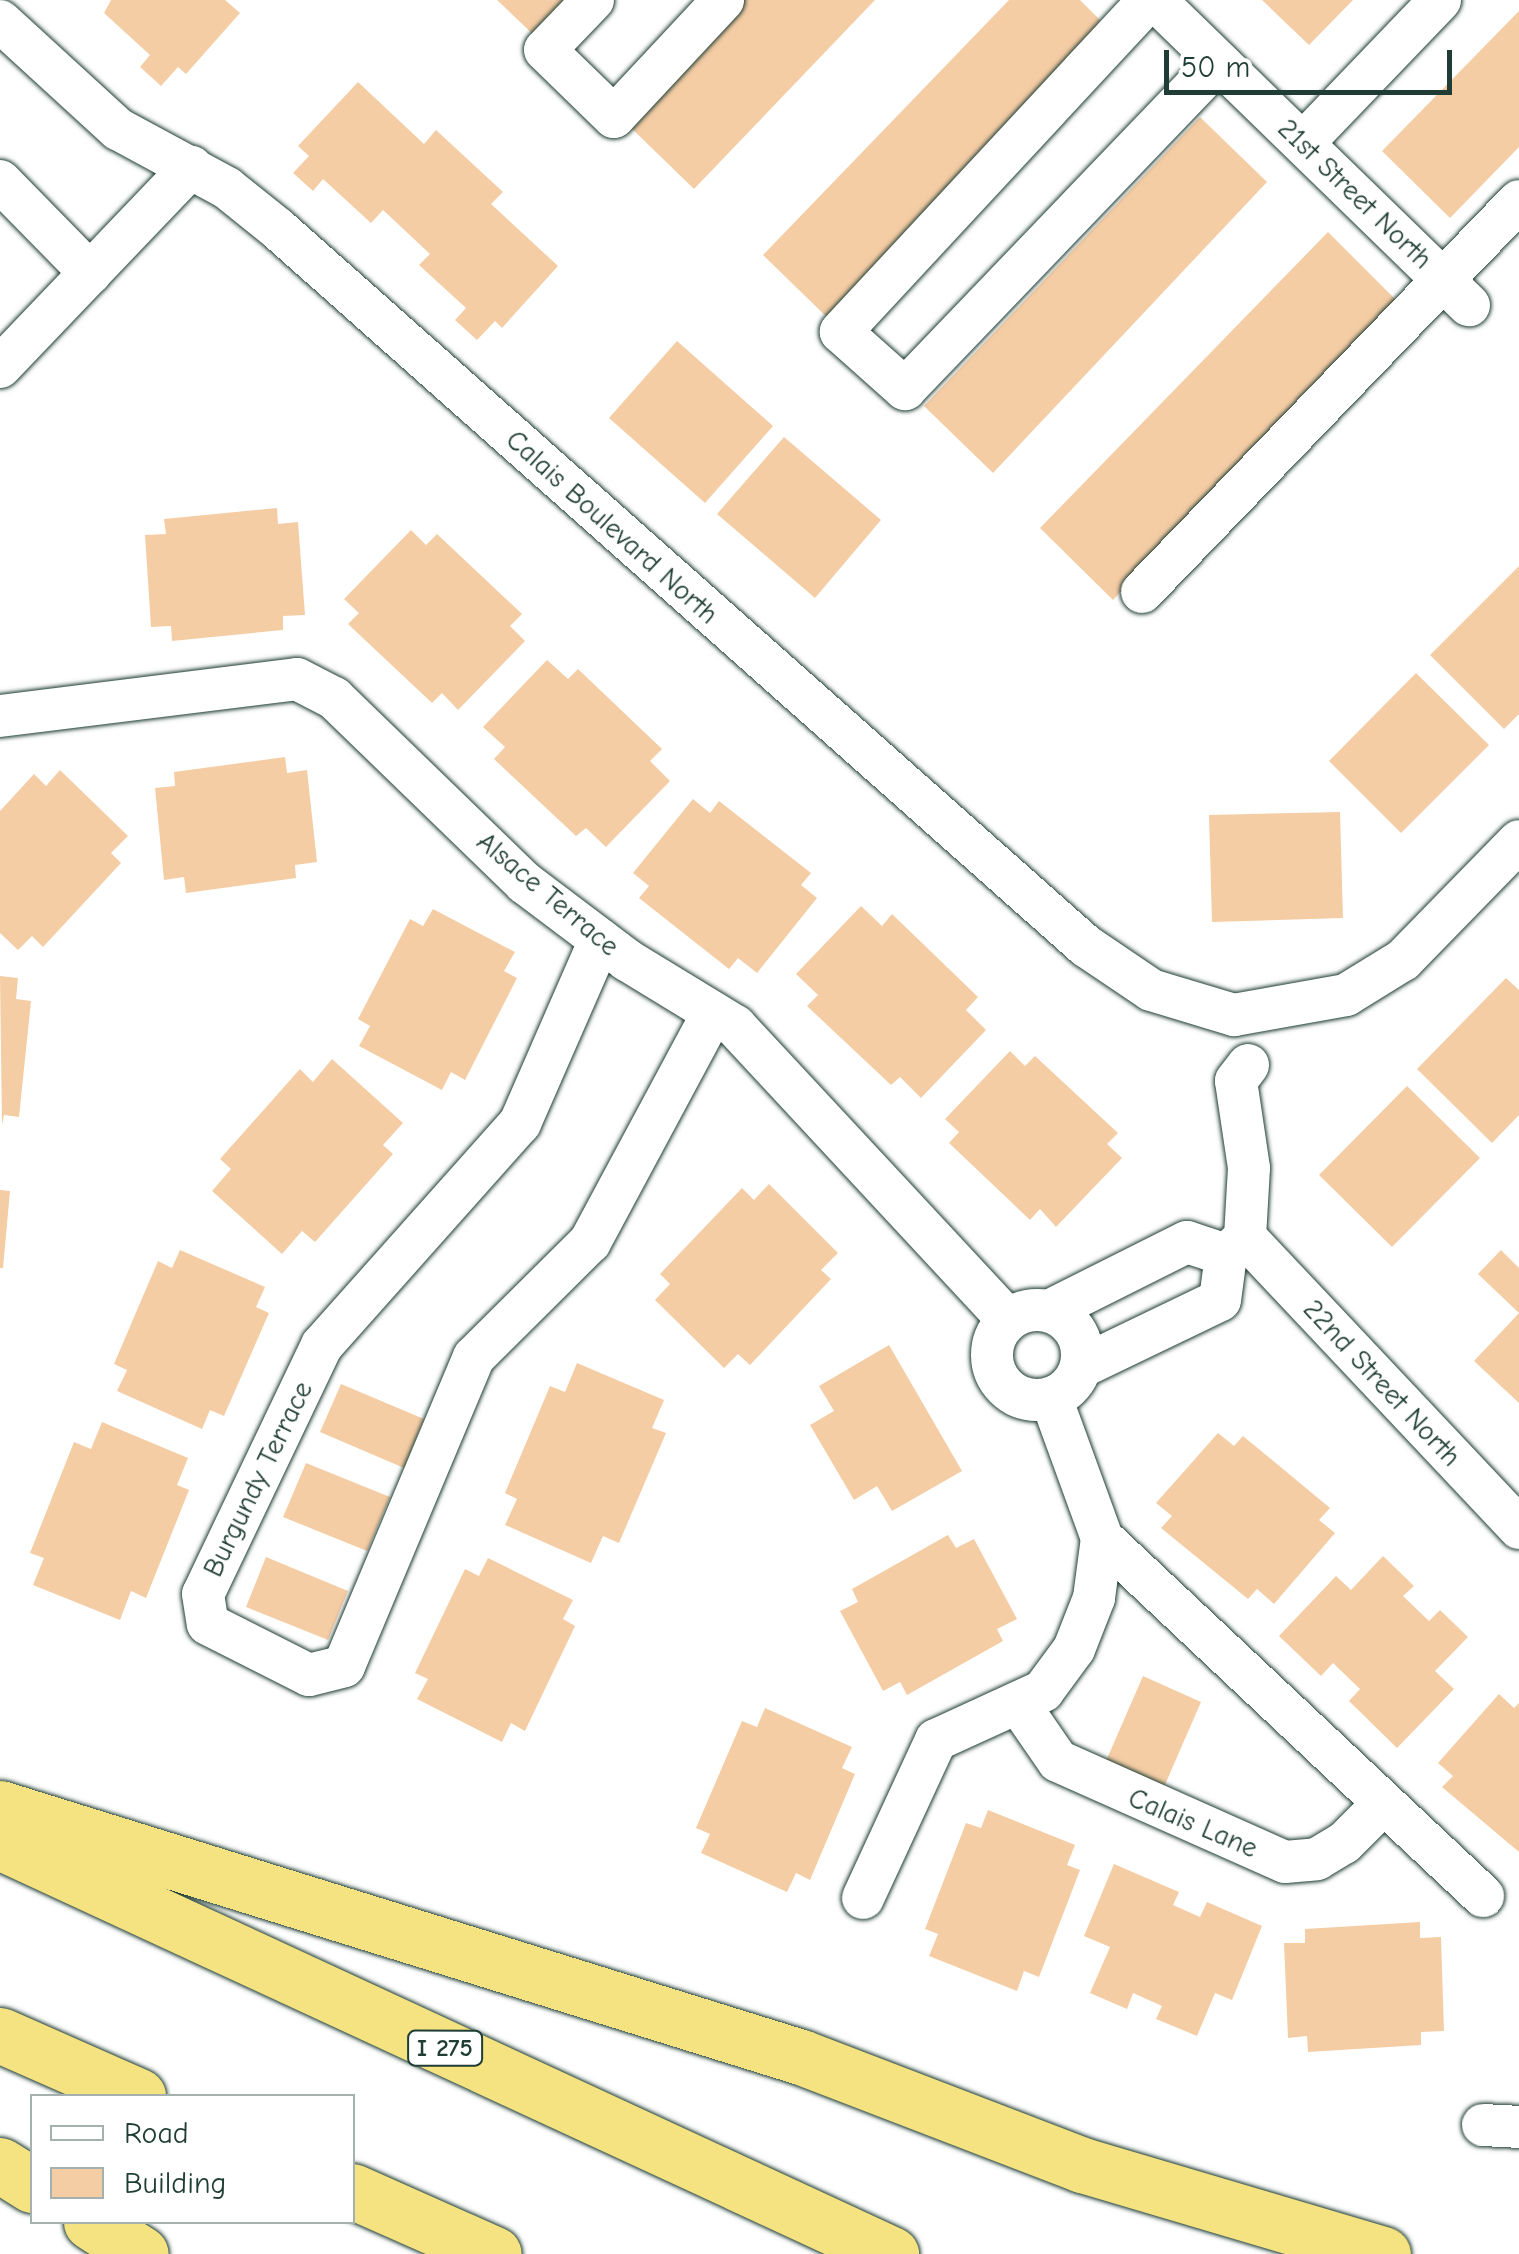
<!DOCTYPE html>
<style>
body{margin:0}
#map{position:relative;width:1519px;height:2254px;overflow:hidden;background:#fff;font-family:"Comic Neue",sans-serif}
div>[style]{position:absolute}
.building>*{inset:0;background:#f5cda5}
.roads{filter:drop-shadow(0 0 2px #1f3d34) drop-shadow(0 0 2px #1f3d34)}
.minor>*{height:42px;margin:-21px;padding:0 21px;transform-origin:21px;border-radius:21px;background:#fff}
.minor>.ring{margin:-21px;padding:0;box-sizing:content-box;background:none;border:42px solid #fff;border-radius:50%}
.highway>*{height:55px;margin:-27.5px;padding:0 27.5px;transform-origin:27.5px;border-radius:27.5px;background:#f5e382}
span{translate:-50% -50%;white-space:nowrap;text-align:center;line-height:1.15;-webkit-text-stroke:10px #fff;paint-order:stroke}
.shield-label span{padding:2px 8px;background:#fff;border:2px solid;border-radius:8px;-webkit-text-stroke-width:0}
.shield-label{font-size:25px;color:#1f3d34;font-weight:700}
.street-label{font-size:28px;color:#1f3d34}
.legend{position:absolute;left:30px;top:2094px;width:325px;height:130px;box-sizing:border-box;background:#fff;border:2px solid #a5b1ae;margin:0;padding:12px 18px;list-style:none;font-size:30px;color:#1f3d34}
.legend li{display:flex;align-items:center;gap:20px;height:50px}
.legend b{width:50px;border:2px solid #a5b1ae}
.scale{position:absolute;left:1164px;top:50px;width:288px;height:45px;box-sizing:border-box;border:5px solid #1f3d34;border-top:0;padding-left:12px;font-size:30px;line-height:35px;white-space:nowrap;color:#1f3d34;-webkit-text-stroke:8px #fff;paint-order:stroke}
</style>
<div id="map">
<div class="building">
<i style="clip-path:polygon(111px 0,225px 0,240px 13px,186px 74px,178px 67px,161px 86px,140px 67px,150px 55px,104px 13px)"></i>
<i style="clip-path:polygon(497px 0,576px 0,538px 39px)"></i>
<i style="clip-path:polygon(744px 0,875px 0,694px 189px,625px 122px)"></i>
<i style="clip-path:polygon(1009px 0,1080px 0,1114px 34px,836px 326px,763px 255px)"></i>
<i style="clip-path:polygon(1262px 0,1353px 0,1309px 45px)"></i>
<i style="clip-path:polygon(1519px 11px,1519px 147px,1450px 218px,1382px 151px)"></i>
<i style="clip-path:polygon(358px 82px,424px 144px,436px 130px,503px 192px,491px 204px,558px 266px,502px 328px,495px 321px,477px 340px,455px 320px,466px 308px,419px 265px,430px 254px,383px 210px,371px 223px,323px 179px,313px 191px,293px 173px,309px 156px,298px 146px)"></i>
<i style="clip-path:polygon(1200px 117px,1267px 182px,993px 473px,924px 406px)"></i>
<i style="clip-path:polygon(1328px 232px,1397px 301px,1113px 600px,1040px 528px)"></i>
<i style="clip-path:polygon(677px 341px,773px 426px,705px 503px,609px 418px)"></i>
<i style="clip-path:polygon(784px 437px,881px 520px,815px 598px,717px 514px)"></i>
<i style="clip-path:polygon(277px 508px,278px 524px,298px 522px,305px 615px,283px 616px,283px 630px,172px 641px,171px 626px,151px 627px,145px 535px,166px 534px,164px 519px)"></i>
<i style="clip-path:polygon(411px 530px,426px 545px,437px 534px,522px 614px,510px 626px,525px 641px,458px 710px,442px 693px,432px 703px,348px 624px,359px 613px,344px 599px)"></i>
<i style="clip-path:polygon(1519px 566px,1519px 714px,1504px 729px,1430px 655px)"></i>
<i style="clip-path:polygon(547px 660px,568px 679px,578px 669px,662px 749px,650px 761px,670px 781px,606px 847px,586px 828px,576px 836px,494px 759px,505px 747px,483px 727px)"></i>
<i style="clip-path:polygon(1416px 673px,1489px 745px,1401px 833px,1329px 761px)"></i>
<i style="clip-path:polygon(285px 757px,287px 773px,307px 770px,317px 862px,295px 865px,296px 878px,186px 893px,184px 877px,164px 880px,155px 788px,175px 786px,174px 772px)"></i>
<i style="clip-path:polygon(60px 770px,128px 836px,111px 853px,121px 863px,43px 947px,32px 936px,18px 950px,0 933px,0 811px,34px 774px,46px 786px)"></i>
<i style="clip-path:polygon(693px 799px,710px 813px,719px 801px,811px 873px,801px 885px,817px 898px,757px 973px,738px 958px,729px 969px,639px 898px,649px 886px,633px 873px)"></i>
<i style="clip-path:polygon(1340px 812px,1343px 918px,1212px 922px,1209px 815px)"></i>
<i style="clip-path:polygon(861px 906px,882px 926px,892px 914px,978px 997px,966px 1010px,986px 1030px,921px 1098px,900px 1077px,891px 1085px,807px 1006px,818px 995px,796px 974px)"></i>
<i style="clip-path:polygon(433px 909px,515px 952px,504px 971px,517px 978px,465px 1080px,451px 1072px,442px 1090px,359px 1046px,370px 1026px,358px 1019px,410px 919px,423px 926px)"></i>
<i style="clip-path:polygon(0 976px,18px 978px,16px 999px,31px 1001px,19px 1117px,4px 1115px,2px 1125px)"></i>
<i style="clip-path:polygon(1506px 978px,1519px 990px,1519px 1115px,1492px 1143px,1417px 1069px)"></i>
<i style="clip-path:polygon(1010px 1051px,1025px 1066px,1035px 1056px,1118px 1133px,1107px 1144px,1122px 1158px,1056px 1227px,1040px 1209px,1030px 1220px,949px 1143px,959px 1132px,945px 1119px)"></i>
<i style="clip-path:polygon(332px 1059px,403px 1123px,383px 1145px,393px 1154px,315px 1242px,302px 1231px,282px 1254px,212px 1191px,231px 1169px,220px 1159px,300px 1069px,313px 1082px)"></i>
<i style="clip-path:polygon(1407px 1086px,1480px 1158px,1392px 1247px,1319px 1175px)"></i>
<i style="clip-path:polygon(769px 1184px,838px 1253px,821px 1270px,831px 1279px,750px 1365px,738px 1354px,724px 1368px,655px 1300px,670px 1284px,660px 1274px,742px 1188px,754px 1200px)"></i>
<i style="clip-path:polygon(0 1190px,10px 1191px,3px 1268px,0 1268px)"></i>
<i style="clip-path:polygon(180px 1250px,265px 1287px,256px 1307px,269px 1313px,224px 1416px,210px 1410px,202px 1429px,117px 1391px,127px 1370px,114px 1364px,158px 1261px,172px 1268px)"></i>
<i style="clip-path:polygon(1501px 1250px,1519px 1268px,1519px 1403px,1474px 1361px,1519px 1313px,1478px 1274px)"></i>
<i style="clip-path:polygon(889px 1345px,962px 1471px,892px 1511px,877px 1486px,854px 1500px,810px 1425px,834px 1411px,819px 1386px)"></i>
<i style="clip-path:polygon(577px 1363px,664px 1400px,652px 1428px,666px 1433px,619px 1543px,603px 1536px,591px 1563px,505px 1525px,517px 1499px,505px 1493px,550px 1386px,565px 1392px)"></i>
<i style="clip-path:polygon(341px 1384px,424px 1419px,404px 1468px,320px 1432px)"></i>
<i style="clip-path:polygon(102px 1422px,188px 1458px,177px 1485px,189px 1490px,146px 1598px,131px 1591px,120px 1620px,33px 1585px,44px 1558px,30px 1553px,74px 1442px,91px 1449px)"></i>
<i style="clip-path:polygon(1218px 1433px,1234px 1446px,1243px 1436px,1330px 1508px,1319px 1520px,1335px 1533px,1274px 1604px,1257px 1589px,1248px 1599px,1161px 1528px,1172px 1516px,1156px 1503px)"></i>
<i style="clip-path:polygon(306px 1463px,390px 1497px,367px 1551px,283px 1517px)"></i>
<i style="clip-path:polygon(948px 1535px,956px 1548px,974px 1539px,1017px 1619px,997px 1629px,1003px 1641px,907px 1695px,900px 1682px,883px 1691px,840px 1611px,858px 1602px,852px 1589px)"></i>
<i style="clip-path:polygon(1383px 1556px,1414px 1586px,1403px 1596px,1429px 1621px,1440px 1610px,1468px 1637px,1435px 1671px,1454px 1689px,1397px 1748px,1349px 1701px,1360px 1689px,1333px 1663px,1321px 1676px,1279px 1636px,1336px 1576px,1351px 1590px)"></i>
<i style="clip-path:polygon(266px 1557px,348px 1591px,328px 1640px,246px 1607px)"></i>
<i style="clip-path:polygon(488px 1558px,573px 1600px,563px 1619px,575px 1626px,525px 1731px,511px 1723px,502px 1742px,417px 1699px,428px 1679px,415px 1673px,465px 1569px,479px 1576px)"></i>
<i style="clip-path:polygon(1143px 1676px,1201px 1702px,1164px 1787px,1106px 1761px)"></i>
<i style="clip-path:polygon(1499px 1694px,1514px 1708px,1519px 1703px,1519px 1852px,1442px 1787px,1453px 1776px,1438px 1763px)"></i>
<i style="clip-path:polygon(765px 1708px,852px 1747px,842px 1768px,855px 1774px,810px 1880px,796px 1873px,787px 1892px,701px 1853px,710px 1834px,696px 1828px,742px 1721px,757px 1727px)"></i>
<i style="clip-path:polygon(988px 1810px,1075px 1845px,1067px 1865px,1080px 1870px,1039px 1977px,1024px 1971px,1017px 1991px,929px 1956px,938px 1934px,925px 1929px,966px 1823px,981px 1828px)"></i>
<i style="clip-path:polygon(1114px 1864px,1179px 1892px,1173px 1905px,1200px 1917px,1207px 1902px,1262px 1926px,1232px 2000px,1215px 1993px,1197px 2036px,1156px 2019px,1162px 2006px,1133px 1993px,1127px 2009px,1090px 1993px,1110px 1947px,1084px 1936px)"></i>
<i style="clip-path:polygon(1420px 1922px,1420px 1938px,1441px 1937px,1444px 2031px,1421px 2032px,1421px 2045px,1308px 2052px,1307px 2036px,1288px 2038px,1284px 1943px,1305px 1943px,1305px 1929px)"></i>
</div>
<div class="roads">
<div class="minor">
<i style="left:593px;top:0;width:69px;rotate:133.8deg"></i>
<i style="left:545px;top:50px;width:96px;rotate:44.2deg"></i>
<i style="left:614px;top:117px;width:160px;rotate:-47deg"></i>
<i style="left:1149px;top:0;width:453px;rotate:132.9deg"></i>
<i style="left:841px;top:332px;width:86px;rotate:41.7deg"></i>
<i style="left:905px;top:389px;width:453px;rotate:-46.2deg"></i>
<i style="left:1155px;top:0;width:438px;rotate:44.2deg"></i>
<i style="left:0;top:21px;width:160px;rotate:42.5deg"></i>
<i style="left:118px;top:129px;width:124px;rotate:28.4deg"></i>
<i style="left:227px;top:188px;width:65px;rotate:38.8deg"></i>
<i style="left:278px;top:229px;width:1080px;rotate:41.59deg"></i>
<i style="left:1086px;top:946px;width:78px;rotate:34.1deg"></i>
<i style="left:1151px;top:990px;width:87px;rotate:16.8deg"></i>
<i style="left:1234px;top:1015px;width:114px;rotate:-10.1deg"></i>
<i style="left:1346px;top:995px;width:67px;rotate:-31.6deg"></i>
<i style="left:1403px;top:960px;width:166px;rotate:-45.7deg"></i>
<i style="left:1303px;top:143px;width:198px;rotate:-46.2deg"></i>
<i style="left:0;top:181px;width:129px;rotate:45.6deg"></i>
<i style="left:0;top:367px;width:277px;rotate:-46.3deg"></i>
<i style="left:1142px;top:592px;width:543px;rotate:-46.04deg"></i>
<i style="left:0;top:716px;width:299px;rotate:-7.1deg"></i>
<i style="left:297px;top:679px;width:42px;rotate:27.2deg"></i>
<i style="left:334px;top:698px;width:266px;rotate:44.1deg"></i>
<i style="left:525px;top:883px;width:128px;rotate:37deg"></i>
<i style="left:627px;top:960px;width:127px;rotate:31.4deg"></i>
<i style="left:735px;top:1026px;width:401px;rotate:47.1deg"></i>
<i style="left:600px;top:940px;width:200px;rotate:113.6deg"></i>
<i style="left:520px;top:1123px;width:297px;rotate:131.7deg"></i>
<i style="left:322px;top:1345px;width:276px;rotate:115.5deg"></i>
<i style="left:203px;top:1594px;width:30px;rotate:81deg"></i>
<i style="left:208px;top:1624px;width:113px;rotate:26.8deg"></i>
<i style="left:309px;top:1675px;width:36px;rotate:-14deg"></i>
<i style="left:344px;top:1666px;width:335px;rotate:-67.2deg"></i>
<i style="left:474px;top:1357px;width:163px;rotate:-44.8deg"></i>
<i style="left:590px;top:1242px;width:260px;rotate:-61.8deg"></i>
<i style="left:1245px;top:1237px;width:400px;rotate:46.7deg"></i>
<i class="ring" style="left:992px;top:1310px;width:48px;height:48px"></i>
<i style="left:1049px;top:1311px;width:154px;rotate:-26.6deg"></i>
<i style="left:1187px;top:1242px;width:41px;rotate:18.4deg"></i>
<i style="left:1081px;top:1367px;width:154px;rotate:-25.7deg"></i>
<i style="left:1220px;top:1300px;width:45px;rotate:-82.4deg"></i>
<i style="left:1226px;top:1255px;width:26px;rotate:-43deg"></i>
<i style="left:1245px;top:1237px;width:69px;rotate:-86.7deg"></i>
<i style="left:1249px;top:1168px;width:88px;rotate:-98.5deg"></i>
<i style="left:1236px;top:1081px;width:20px;rotate:-53deg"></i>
<i style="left:1051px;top:1398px;width:149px;rotate:70deg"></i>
<i style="left:1102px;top:1538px;width:523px;rotate:43.22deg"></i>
<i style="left:1018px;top:1703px;width:70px;rotate:55.4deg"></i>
<i style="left:1058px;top:1761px;width:248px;rotate:24deg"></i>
<i style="left:1285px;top:1862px;width:32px;rotate:-5deg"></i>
<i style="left:1317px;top:1859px;width:31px;rotate:-31deg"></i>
<i style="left:1344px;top:1843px;width:55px;rotate:-45deg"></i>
<i style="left:863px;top:1898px;width:174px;rotate:-65.2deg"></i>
<i style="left:936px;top:1740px;width:118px;rotate:-24.6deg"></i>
<i style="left:1043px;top:1691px;width:52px;rotate:-53.6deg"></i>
<i style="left:1074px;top:1649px;width:55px;rotate:-68.6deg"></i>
<i style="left:1094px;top:1598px;width:61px;rotate:-82.4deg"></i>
<i style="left:1483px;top:2125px;width:36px;rotate:3deg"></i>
</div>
<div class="highway">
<i style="left:0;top:1808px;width:839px;rotate:17.27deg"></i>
<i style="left:801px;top:2057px;width:301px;rotate:21deg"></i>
<i style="left:1082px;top:2165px;width:314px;rotate:16.5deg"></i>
<i style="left:0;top:1842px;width:982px;rotate:24.82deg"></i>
<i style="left:0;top:2035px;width:151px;rotate:23.8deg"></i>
<i style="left:0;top:2165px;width:38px;rotate:32deg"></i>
<i style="left:352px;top:2191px;width:155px;rotate:23.9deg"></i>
<i style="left:91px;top:2222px;width:59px;rotate:32.6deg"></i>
</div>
</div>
<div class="shield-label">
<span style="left:445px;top:2048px">I 275</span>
</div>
<div class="street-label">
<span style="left:1355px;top:194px;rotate:44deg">21st Street North</span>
<span style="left:612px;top:527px;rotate:42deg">Calais Boulevard North</span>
<span style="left:548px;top:894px;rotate:40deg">Alsace Terrace</span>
<span style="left:1382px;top:1383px;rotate:47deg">22nd Street North</span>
<span style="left:258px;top:1479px;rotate:-64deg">Burgundy Terrace</span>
<span style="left:1193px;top:1823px;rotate:23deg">Calais Lane</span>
</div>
<ul class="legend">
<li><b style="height:12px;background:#fff"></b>Road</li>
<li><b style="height:28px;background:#f5cda5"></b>Building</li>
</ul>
<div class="scale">50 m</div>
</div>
